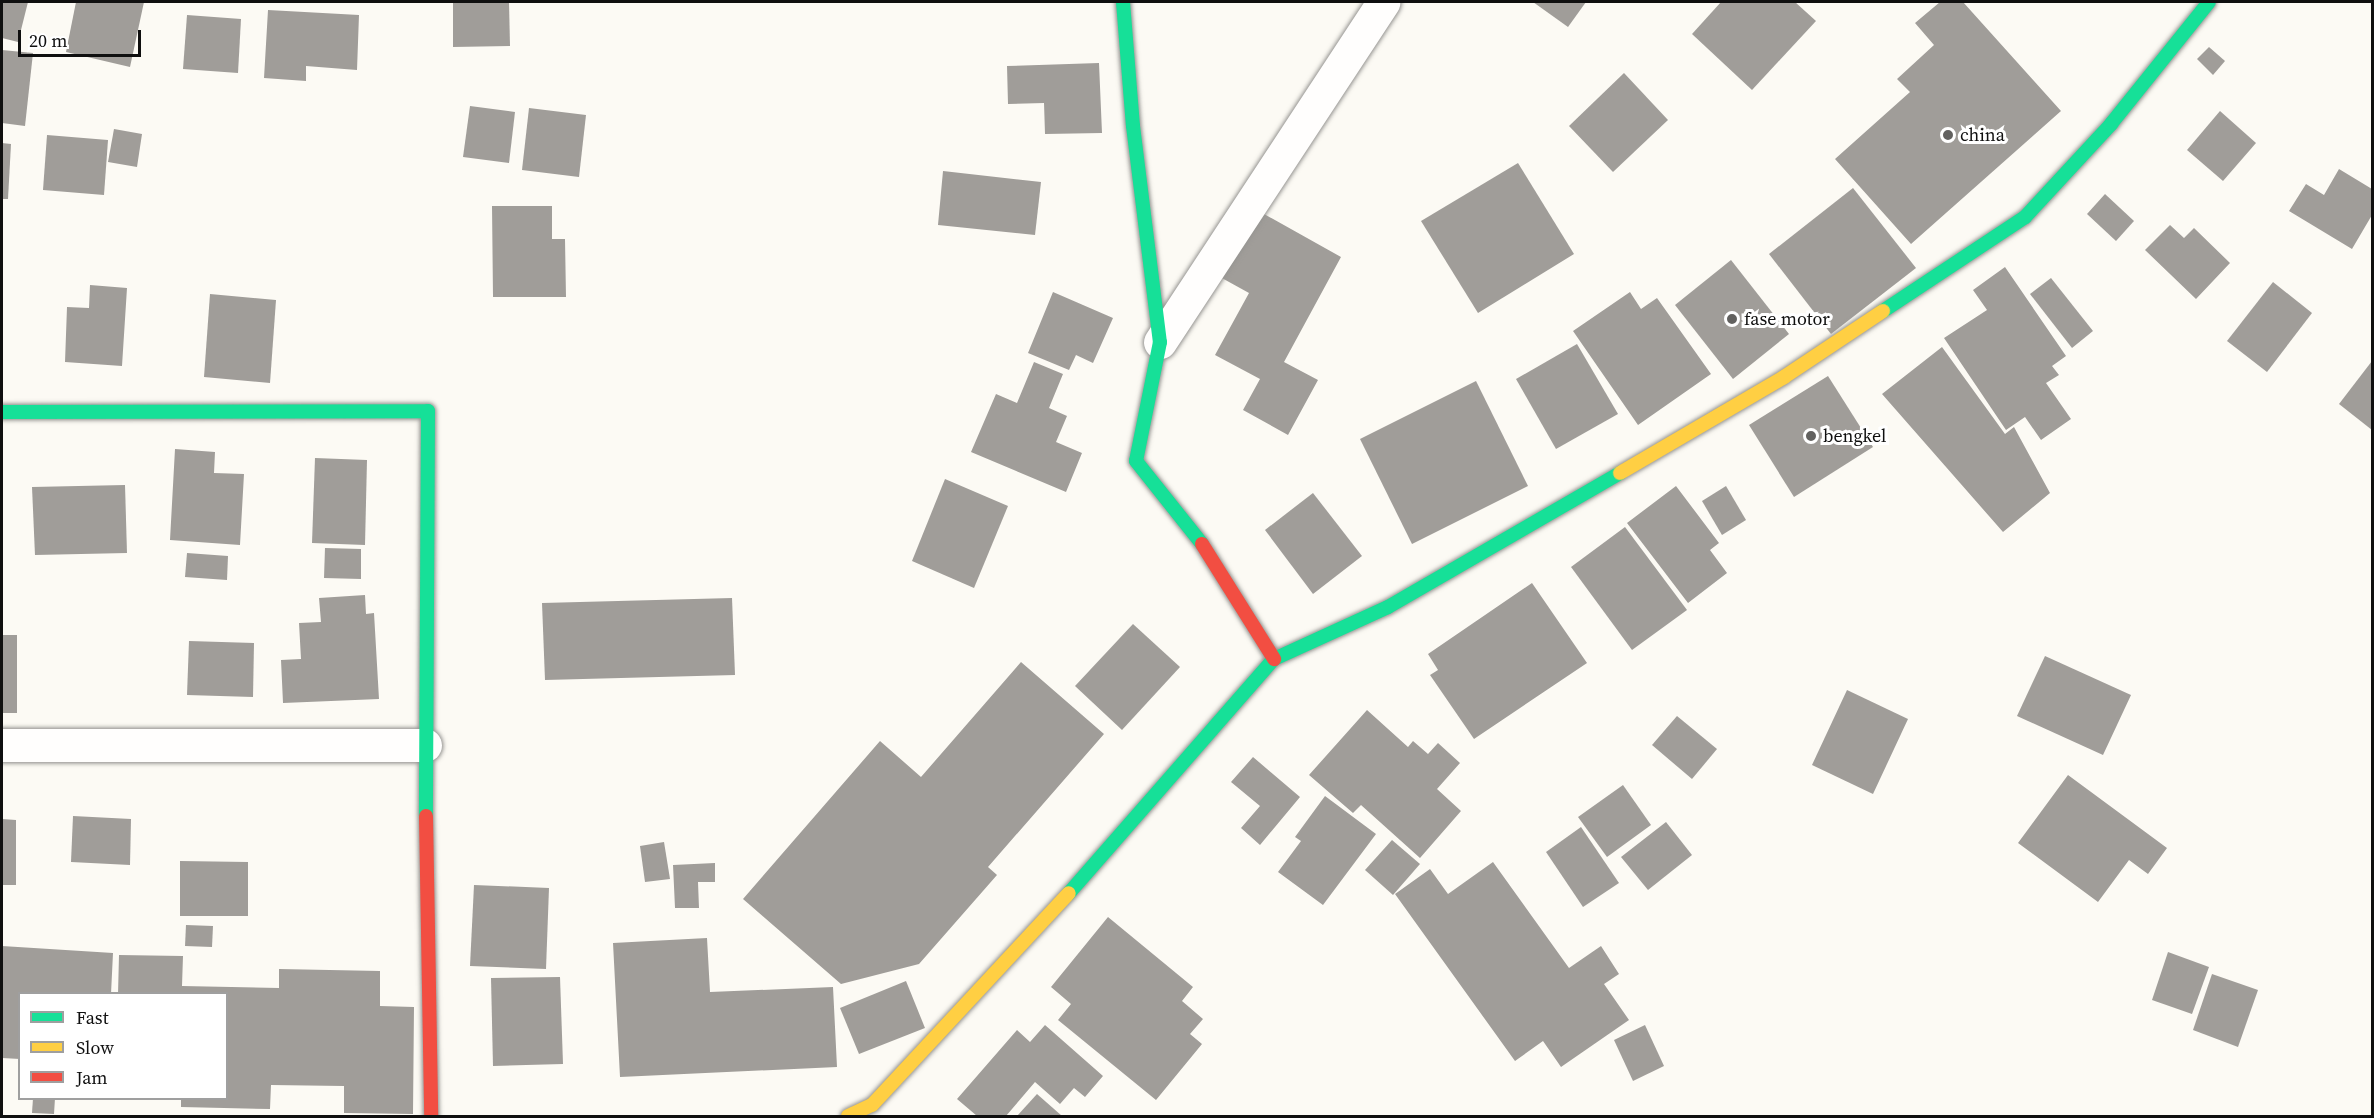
<!DOCTYPE html>
<style>
body{margin:0}
#map{position:relative;width:2374px;height:1118px;overflow:hidden;background:#fcfaf4;font-family:"Source Serif 4",serif}
div>[style]{position:absolute}
.building>*{inset:0;background:#a09d99}
.roads{filter:drop-shadow(0 0 2px #969592) drop-shadow(0 0 2px #969592)}
.street>*{height:33px;margin:-16.5px;padding:0 16.5px;transform-origin:16.5px;border-radius:16.5px;background:#fffefd}
.fast>*{height:14px;margin:-7px;padding:0 7px;transform-origin:7px;border-radius:7px;background:#16e098}
.slow>*{height:14px;margin:-7px;padding:0 7px;transform-origin:7px;border-radius:7px;background:#ffcf43}
.jam>*{height:14px;margin:-7px;padding:0 7px;transform-origin:7px;border-radius:7px;background:#f24e42}
.dots>*{width:16px;height:16px;translate:-50% -50%;box-sizing:border-box;border:3px solid #fff;border-radius:50%}
span{translate:-50% -50%;white-space:nowrap;text-align:center;line-height:1.15;-webkit-text-stroke:6px #fff;paint-order:stroke}
.poi-label{font-size:18px;color:#0f0f0f}
.left{translate:0 -50%;text-align:left}
.frame{position:absolute;inset:0;border:3px solid #0f0f0f;pointer-events:none}
.legend{position:absolute;left:18px;top:992px;width:210px;height:108px;box-sizing:border-box;background:#fff;border:2px solid #9f9f9f;margin:0;padding:8px 10px;list-style:none;font-size:18px;color:#0f0f0f}
.legend li{display:flex;align-items:center;gap:12px;height:30px}
.legend b{width:30px;border:2px solid #9f9f9f}
.scale{position:absolute;left:18px;top:30px;width:123px;height:27px;box-sizing:border-box;border:3px solid #0f0f0f;border-top:0;padding-left:8px;font-size:18px;line-height:21px;white-space:nowrap;color:#0f0f0f;-webkit-text-stroke:4px #fff;paint-order:stroke}
</style>
<div id="map">
<div class="building">
<i style="clip-path:polygon(2px 2px,28px 2px,18px 42px,2px 38px)"></i>
<i style="clip-path:polygon(76px 2px,144px 2px,130px 67px,66px 52px)"></i>
<i style="clip-path:polygon(453px 2px,509px 2px,510px 46px,453px 47px)"></i>
<i style="clip-path:polygon(1533px 2px,1586px 2px,1568px 27px)"></i>
<i style="clip-path:polygon(1721px 2px,1795px 2px,1816px 21px,1752px 90px,1692px 34px)"></i>
<i style="clip-path:polygon(1940px 2px,1963px 2px,2061px 111px,1911px 244px,1835px 159px,1910px 92px,1897px 79px,1934px 45px,1915px 23px)"></i>
<i style="clip-path:polygon(268px 10px,359px 15px,357px 70px,306px 66px,306px 81px,264px 78px)"></i>
<i style="clip-path:polygon(187px 15px,241px 19px,238px 73px,183px 69px)"></i>
<i style="clip-path:polygon(2209px 47px,2225px 61px,2213px 75px,2197px 59px)"></i>
<i style="clip-path:polygon(2px 50px,33px 53px,25px 126px,2px 123px)"></i>
<i style="clip-path:polygon(1099px 63px,1102px 133px,1045px 134px,1044px 103px,1008px 104px,1007px 66px)"></i>
<i style="clip-path:polygon(1624px 73px,1668px 120px,1613px 172px,1569px 126px)"></i>
<i style="clip-path:polygon(470px 106px,515px 112px,509px 163px,463px 157px)"></i>
<i style="clip-path:polygon(529px 108px,586px 115px,579px 177px,522px 170px)"></i>
<i style="clip-path:polygon(2220px 111px,2256px 143px,2223px 181px,2187px 150px)"></i>
<i style="clip-path:polygon(114px 129px,142px 134px,137px 167px,108px 162px)"></i>
<i style="clip-path:polygon(47px 135px,108px 140px,104px 195px,43px 190px)"></i>
<i style="clip-path:polygon(2px 143px,11px 144px,8px 199px,2px 199px)"></i>
<i style="clip-path:polygon(1518px 163px,1574px 254px,1478px 313px,1421px 221px)"></i>
<i style="clip-path:polygon(2339px 169px,2372px 189px,2372px 215px,2352px 249px,2289px 211px,2306px 184px,2324px 195px)"></i>
<i style="clip-path:polygon(943px 171px,1041px 182px,1035px 235px,938px 225px)"></i>
<i style="clip-path:polygon(1853px 188px,1916px 268px,1831px 334px,1769px 254px)"></i>
<i style="clip-path:polygon(2105px 194px,2134px 221px,2116px 241px,2087px 214px)"></i>
<i style="clip-path:polygon(492px 206px,552px 206px,552px 239px,565px 239px,566px 297px,493px 297px)"></i>
<i style="clip-path:polygon(1257px 210px,1341px 257px,1284px 362px,1318px 380px,1288px 435px,1243px 410px,1260px 379px,1215px 355px,1249px 293px,1220px 277px)"></i>
<i style="clip-path:polygon(2170px 225px,2184px 238px,2194px 228px,2230px 263px,2196px 299px,2145px 250px)"></i>
<i style="clip-path:polygon(1731px 260px,1789px 334px,1733px 379px,1675px 305px)"></i>
<i style="clip-path:polygon(2005px 267px,2066px 356px,2052px 366px,2059px 375px,2046px 383px,2071px 419px,2041px 440px,2025px 417px,2006px 430px,1944px 338px,1987px 310px,1973px 290px)"></i>
<i style="clip-path:polygon(2051px 278px,2093px 331px,2072px 348px,2030px 294px)"></i>
<i style="clip-path:polygon(2273px 282px,2312px 313px,2267px 372px,2227px 341px)"></i>
<i style="clip-path:polygon(90px 285px,127px 288px,122px 366px,65px 362px,67px 307px,89px 308px)"></i>
<i style="clip-path:polygon(1053px 292px,1113px 318px,1093px 363px,1076px 355px,1069px 370px,1028px 353px)"></i>
<i style="clip-path:polygon(1630px 292px,1641px 309px,1657px 298px,1711px 374px,1638px 425px,1573px 331px)"></i>
<i style="clip-path:polygon(210px 294px,276px 300px,270px 383px,204px 377px)"></i>
<i style="clip-path:polygon(1577px 344px,1618px 414px,1556px 449px,1516px 379px)"></i>
<i style="clip-path:polygon(1942px 347px,2005px 434px,2014px 427px,2050px 493px,2003px 532px,1882px 394px)"></i>
<i style="clip-path:polygon(2372px 361px,2372px 430px,2339px 404px)"></i>
<i style="clip-path:polygon(1034px 362px,1063px 374px,1049px 408px,1067px 416px,1056px 442px,1082px 453px,1066px 492px,971px 452px,996px 394px,1017px 403px)"></i>
<i style="clip-path:polygon(1828px 376px,1873px 447px,1794px 497px,1749px 425px)"></i>
<i style="clip-path:polygon(1476px 381px,1528px 486px,1412px 544px,1360px 439px)"></i>
<i style="clip-path:polygon(175px 449px,215px 452px,214px 473px,244px 474px,240px 545px,170px 540px)"></i>
<i style="clip-path:polygon(315px 458px,367px 460px,365px 545px,312px 543px)"></i>
<i style="clip-path:polygon(945px 479px,1008px 506px,974px 588px,912px 561px)"></i>
<i style="clip-path:polygon(125px 485px,127px 553px,35px 555px,32px 487px)"></i>
<i style="clip-path:polygon(1676px 486px,1719px 543px,1710px 550px,1727px 573px,1688px 603px,1627px 523px)"></i>
<i style="clip-path:polygon(1726px 486px,1746px 520px,1722px 535px,1702px 501px)"></i>
<i style="clip-path:polygon(1313px 493px,1362px 556px,1313px 594px,1265px 530px)"></i>
<i style="clip-path:polygon(1625px 527px,1687px 610px,1632px 650px,1571px 567px)"></i>
<i style="clip-path:polygon(325px 548px,361px 549px,361px 579px,324px 578px)"></i>
<i style="clip-path:polygon(187px 553px,228px 556px,227px 580px,185px 577px)"></i>
<i style="clip-path:polygon(1532px 583px,1587px 663px,1474px 739px,1430px 675px,1438px 670px,1428px 654px)"></i>
<i style="clip-path:polygon(365px 595px,366px 614px,374px 613px,379px 699px,283px 703px,281px 660px,301px 659px,299px 623px,321px 622px,319px 598px)"></i>
<i style="clip-path:polygon(732px 598px,735px 675px,545px 680px,542px 603px)"></i>
<i style="clip-path:polygon(1133px 624px,1180px 667px,1122px 730px,1075px 686px)"></i>
<i style="clip-path:polygon(2px 635px,17px 635px,17px 713px,2px 713px)"></i>
<i style="clip-path:polygon(189px 641px,254px 643px,253px 697px,187px 695px)"></i>
<i style="clip-path:polygon(2045px 656px,2131px 695px,2103px 755px,2017px 716px)"></i>
<i style="clip-path:polygon(1021px 662px,1104px 734px,988px 867px,997px 875px,919px 964px,841px 984px,743px 899px,880px 741px,921px 777px)"></i>
<i style="clip-path:polygon(1847px 690px,1908px 719px,1873px 794px,1812px 765px)"></i>
<i style="clip-path:polygon(1367px 710px,1408px 747px,1413px 741px,1428px 754px,1438px 743px,1460px 763px,1437px 789px,1461px 811px,1420px 858px,1361px 805px,1353px 813px,1309px 775px)"></i>
<i style="clip-path:polygon(1677px 716px,1717px 749px,1692px 779px,1652px 745px)"></i>
<i style="clip-path:polygon(1253px 757px,1300px 797px,1260px 845px,1241px 828px,1260px 806px,1231px 782px)"></i>
<i style="clip-path:polygon(2068px 775px,2167px 848px,2148px 874px,2129px 860px,2098px 902px,2018px 843px)"></i>
<i style="clip-path:polygon(1623px 785px,1651px 825px,1607px 857px,1578px 817px)"></i>
<i style="clip-path:polygon(1325px 796px,1376px 834px,1323px 905px,1278px 872px,1301px 841px,1295px 837px)"></i>
<i style="clip-path:polygon(73px 816px,131px 819px,130px 865px,71px 862px)"></i>
<i style="clip-path:polygon(2px 819px,16px 820px,16px 885px,2px 885px)"></i>
<i style="clip-path:polygon(1666px 822px,1692px 855px,1648px 890px,1621px 857px)"></i>
<i style="clip-path:polygon(1581px 827px,1619px 883px,1583px 907px,1546px 852px)"></i>
<i style="clip-path:polygon(1392px 840px,1420px 864px,1393px 895px,1365px 870px)"></i>
<i style="clip-path:polygon(664px 842px,670px 879px,645px 882px,640px 846px)"></i>
<i style="clip-path:polygon(180px 861px,248px 862px,248px 916px,180px 916px)"></i>
<i style="clip-path:polygon(1493px 862px,1569px 968px,1601px 946px,1619px 974px,1604px 984px,1629px 1020px,1561px 1067px,1543px 1041px,1515px 1061px,1395px 894px,1430px 869px,1448px 894px)"></i>
<i style="clip-path:polygon(715px 863px,715px 882px,698px 882px,699px 908px,675px 908px,673px 865px)"></i>
<i style="clip-path:polygon(474px 885px,549px 888px,546px 969px,470px 966px)"></i>
<i style="clip-path:polygon(1108px 917px,1193px 987px,1182px 1001px,1203px 1019px,1190px 1034px,1202px 1044px,1156px 1100px,1058px 1020px,1071px 1004px,1051px 987px)"></i>
<i style="clip-path:polygon(186px 925px,213px 926px,212px 947px,185px 946px)"></i>
<i style="clip-path:polygon(707px 938px,710px 992px,833px 987px,837px 1067px,620px 1077px,613px 943px)"></i>
<i style="clip-path:polygon(2px 946px,113px 953px,111px 994px,20px 994px,20px 1059px,2px 1058px)"></i>
<i style="clip-path:polygon(2168px 952px,2209px 967px,2192px 1014px,2152px 1000px)"></i>
<i style="clip-path:polygon(119px 955px,183px 956px,182px 986px,279px 988px,279px 969px,380px 971px,380px 1006px,414px 1007px,413px 1114px,344px 1113px,344px 1086px,271px 1085px,270px 1109px,181px 1107px,181px 1098px,226px 1098px,226px 994px,118px 994px)"></i>
<i style="clip-path:polygon(2212px 974px,2258px 990px,2238px 1047px,2193px 1030px)"></i>
<i style="clip-path:polygon(560px 977px,563px 1064px,493px 1066px,491px 978px)"></i>
<i style="clip-path:polygon(906px 981px,925px 1028px,859px 1054px,840px 1008px)"></i>
<i style="clip-path:polygon(1045px 1025px,1103px 1076px,1085px 1097px,1074px 1088px,1060px 1104px,1035px 1082px,1006px 1116px,977px 1116px,957px 1099px,1017px 1030px,1030px 1042px)"></i>
<i style="clip-path:polygon(1645px 1025px,1664px 1066px,1633px 1081px,1614px 1040px)"></i>
<i style="clip-path:polygon(1037px 1094px,1062px 1116px,1017px 1116px)"></i>
<i style="clip-path:polygon(33px 1098px,55px 1098px,54px 1114px,32px 1113px)"></i>
</div>
<div class="roads">
<div class="street">
<i style="left:1160px;top:342px;width:407px;rotate:-56.7deg"></i>
<i style="left:2px;top:745px;width:423px"></i>
</div>
<div class="fast">
<i style="left:1123px;top:2px;width:124px;rotate:85.4deg"></i>
<i style="left:1133px;top:126px;width:218px;rotate:82.9deg"></i>
<i style="left:1160px;top:342px;width:121px;rotate:101.4deg"></i>
<i style="left:1136px;top:461px;width:106px;rotate:51.5deg"></i>
<i style="left:1883px;top:311px;width:170px;rotate:-33.5deg"></i>
<i style="left:2025px;top:217px;width:127px;rotate:-47.2deg"></i>
<i style="left:2111px;top:124px;width:156px;rotate:-51.2deg"></i>
<i style="left:2px;top:412px;width:426px;rotate:-0.1deg"></i>
<i style="left:428px;top:411px;width:405px;rotate:90.3deg"></i>
<i style="left:1069px;top:893px;width:311px;rotate:-48.8deg"></i>
<i style="left:1274px;top:659px;width:125px;rotate:-24.5deg"></i>
<i style="left:1388px;top:607px;width:268px;rotate:-30deg"></i>
</div>
<div class="slow">
<i style="left:1620px;top:473px;width:190px;rotate:-30.3deg"></i>
<i style="left:1784px;top:377px;width:119px;rotate:-33.7deg"></i>
<i style="left:848px;top:1116px;width:26px;rotate:-25deg"></i>
<i style="left:872px;top:1105px;width:289px;rotate:-47.1deg"></i>
</div>
<div class="jam">
<i style="left:1202px;top:544px;width:136px;rotate:57.9deg"></i>
<i style="left:426px;top:816px;width:300px;rotate:89deg"></i>
</div>
</div>
<div class="dots">
<i style="left:1948px;top:135px;background:#62615f"></i>
<i style="left:1732px;top:319px;background:#62615f"></i>
<i style="left:1811px;top:436px;background:#62615f"></i>
</div>
<div class="poi-label">
<span class="left" style="left:1960px;top:135px">china</span>
<span class="left" style="left:1744px;top:319px">fase motor</span>
<span class="left" style="left:1823px;top:436px">bengkel</span>
</div>
<div class="frame"></div>
<ul class="legend">
<li><b style="height:8px;background:#16e098"></b>Fast</li>
<li><b style="height:8px;background:#ffcf43"></b>Slow</li>
<li><b style="height:8px;background:#f24e42"></b>Jam</li>
</ul>
<div class="scale">20 m</div>
</div>
